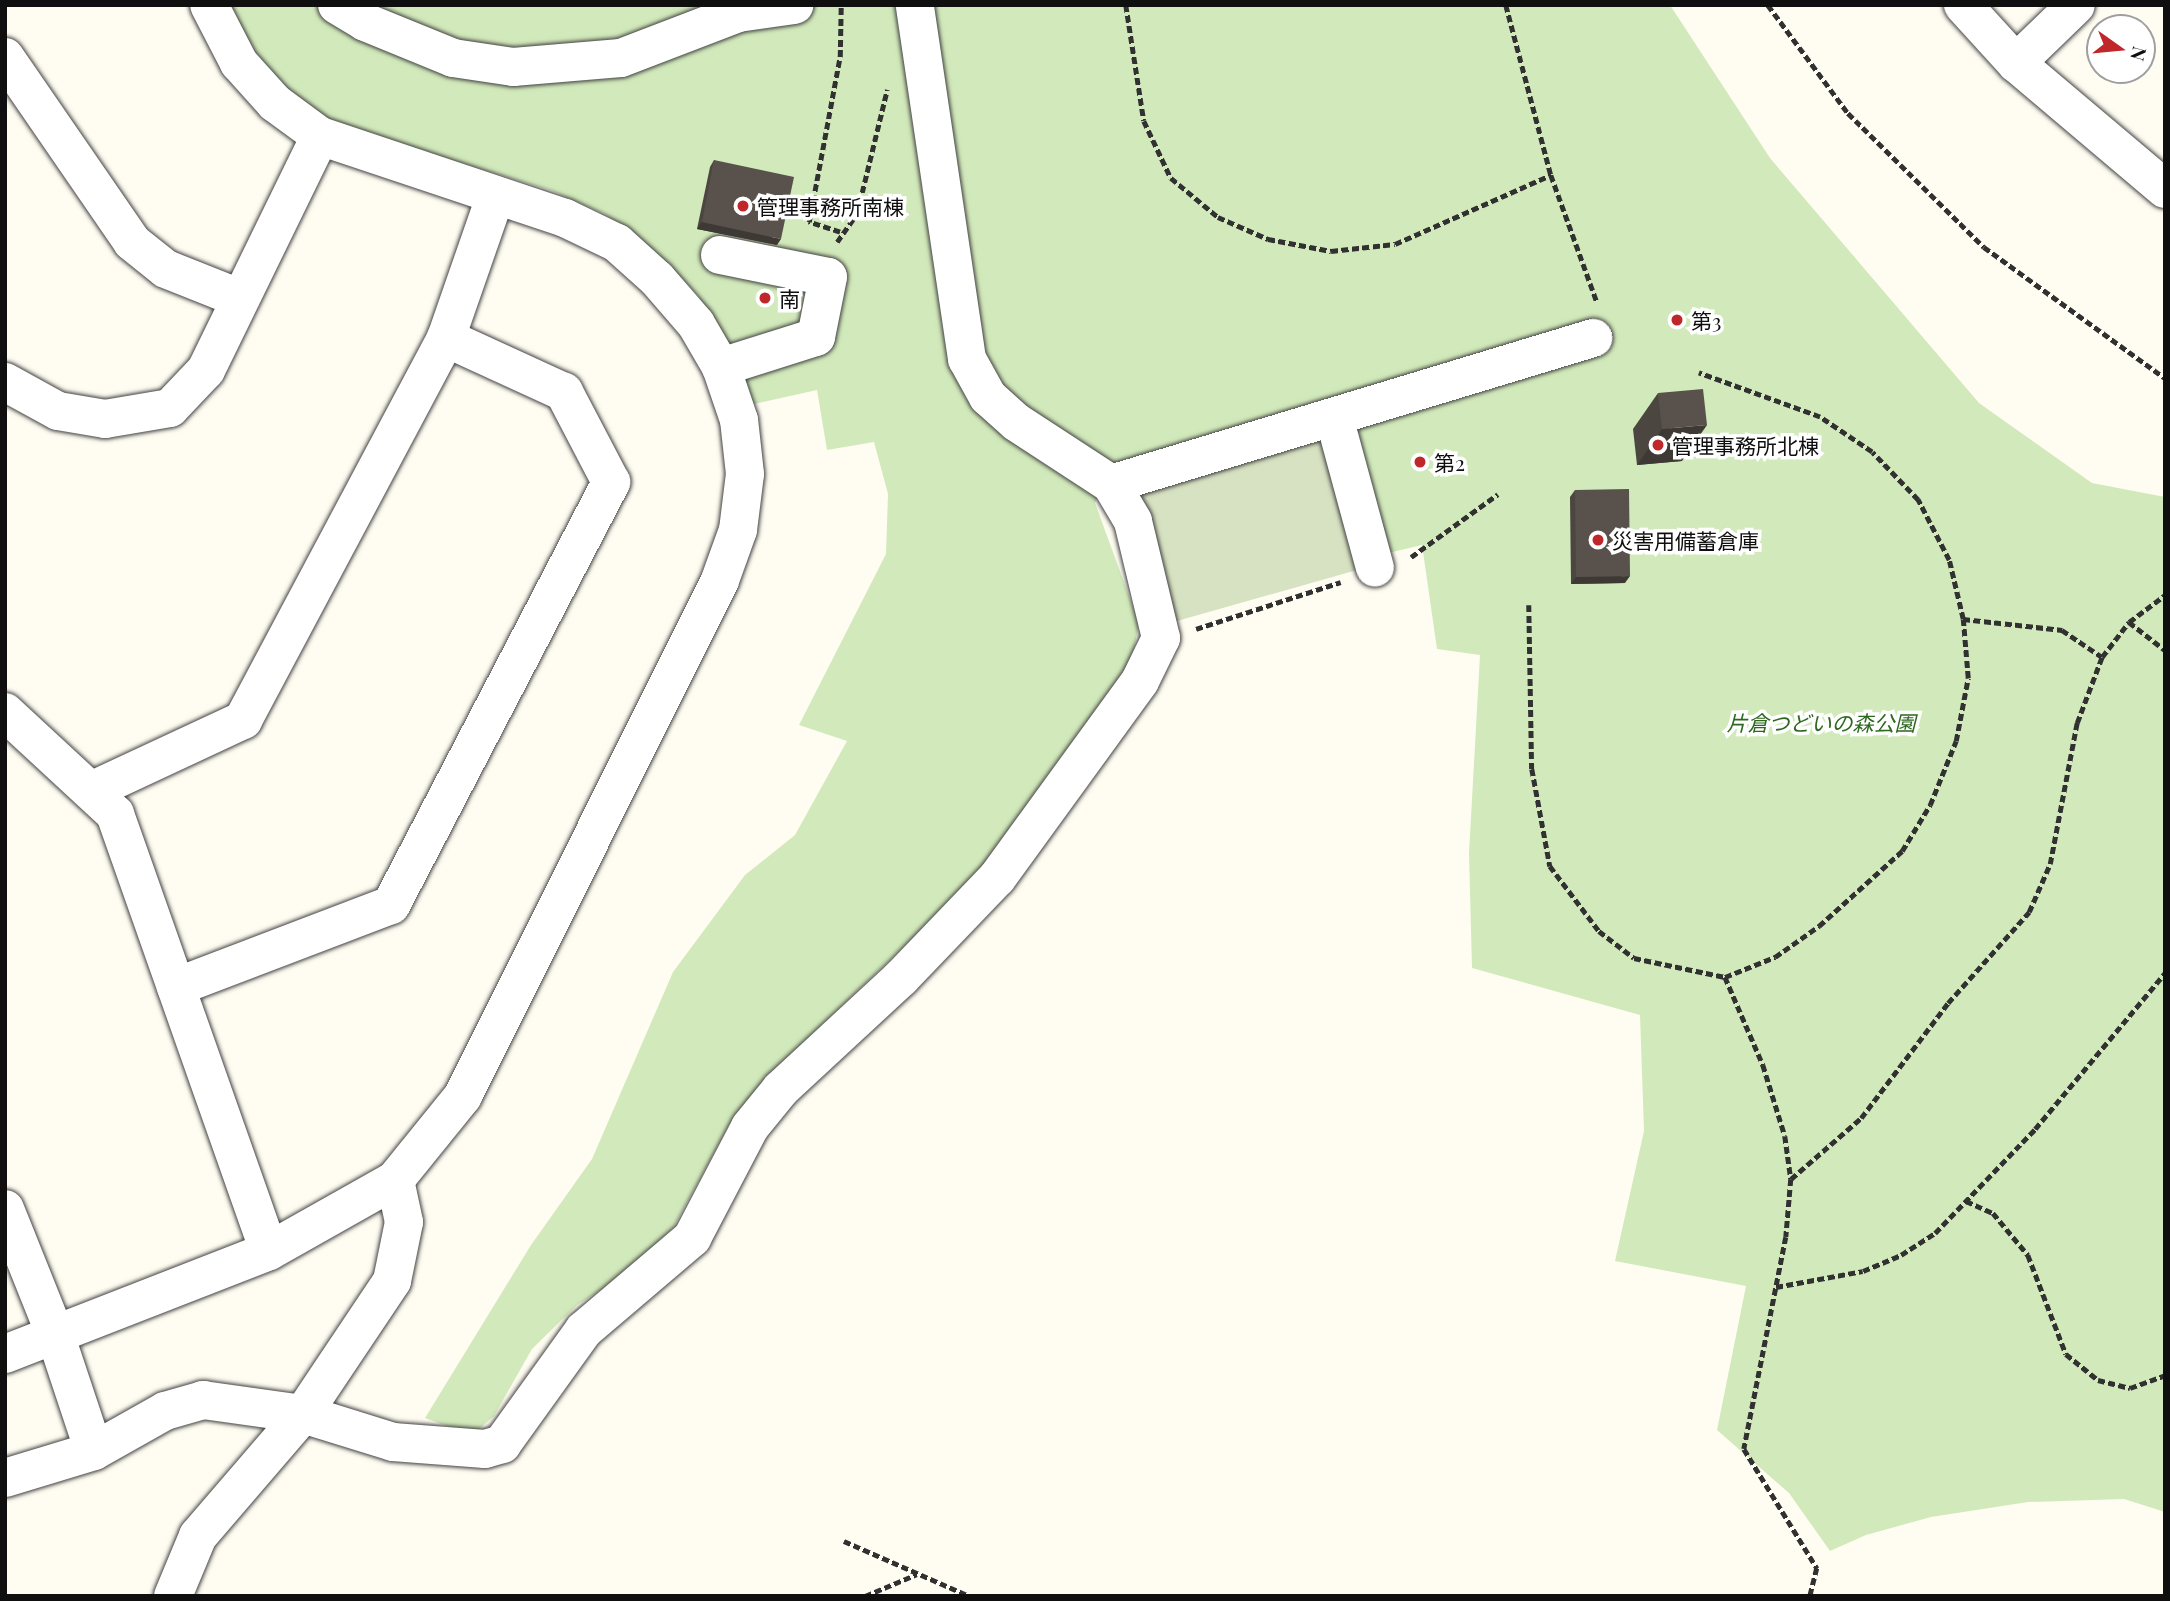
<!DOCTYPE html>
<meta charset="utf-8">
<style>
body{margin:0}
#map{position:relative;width:2170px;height:1601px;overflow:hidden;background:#fffdf2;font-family:"Playfair Display","Noto Sans JP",serif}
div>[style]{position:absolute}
.green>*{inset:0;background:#d2eabb}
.cemetery>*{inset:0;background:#d7e2c2}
.path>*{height:4.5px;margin-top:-2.25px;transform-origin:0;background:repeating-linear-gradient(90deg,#313131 0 7px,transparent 0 10.5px)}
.roads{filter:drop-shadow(0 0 2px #424242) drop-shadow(0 0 2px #424242)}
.minor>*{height:38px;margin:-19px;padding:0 19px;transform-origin:19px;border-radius:19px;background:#fff}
.wall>*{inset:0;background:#4c4641}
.shaded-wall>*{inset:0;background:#3e3935}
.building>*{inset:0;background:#58514c}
.dots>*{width:19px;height:19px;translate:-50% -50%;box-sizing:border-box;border:4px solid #fff;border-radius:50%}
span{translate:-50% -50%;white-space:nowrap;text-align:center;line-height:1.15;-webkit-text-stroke:7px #fff;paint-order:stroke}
.poi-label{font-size:21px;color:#0f0f0f}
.left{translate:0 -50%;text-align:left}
.park-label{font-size:21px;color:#2d681f;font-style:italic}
.frame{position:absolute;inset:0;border:7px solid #0f0f0f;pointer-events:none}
.north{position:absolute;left:2086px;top:14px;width:70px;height:70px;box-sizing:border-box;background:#fff;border:2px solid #9f9f9f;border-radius:50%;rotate:105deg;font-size:19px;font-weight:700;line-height:28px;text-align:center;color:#0f0f0f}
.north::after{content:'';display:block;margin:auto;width:24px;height:32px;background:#c0272b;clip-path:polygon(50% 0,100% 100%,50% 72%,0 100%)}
</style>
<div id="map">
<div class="green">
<i style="clip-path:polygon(229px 5px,1670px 5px,1770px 158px,1979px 403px,2092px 483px,2165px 497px,2165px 1512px,2124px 1499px,2028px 1502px,1931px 1517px,1866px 1535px,1830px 1551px,1789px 1493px,1717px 1430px,1746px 1286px,1615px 1261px,1644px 1131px,1640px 1015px,1472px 968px,1469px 853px,1480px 655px,1437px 649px,1422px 545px,1384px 554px,1112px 464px,1095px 503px,1139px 623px,1132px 659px,991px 864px,794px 1051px,729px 1125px,673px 1228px,623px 1276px,577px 1305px,532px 1349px,494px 1416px,472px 1435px,425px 1418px,531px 1245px,592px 1159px,673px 972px,745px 875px,795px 835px,847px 741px,799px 725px,886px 554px,888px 494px,874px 442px,827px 450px,817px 390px,750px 405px,729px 346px,697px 294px,654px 251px,605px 214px,550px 190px,333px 124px,279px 84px,249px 47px)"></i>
</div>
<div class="cemetery">
<i style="clip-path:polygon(1320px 441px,1357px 570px,1170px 623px,1134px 494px)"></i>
</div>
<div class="path">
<i style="left:1126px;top:5px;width:117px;rotate:81.2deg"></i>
<i style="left:1144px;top:121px;width:63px;rotate:64.7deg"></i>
<i style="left:1171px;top:178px;width:61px;rotate:39.7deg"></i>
<i style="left:1218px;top:217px;width:55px;rotate:23.7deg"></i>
<i style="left:1268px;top:239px;width:64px;rotate:10.8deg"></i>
<i style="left:1331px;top:251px;width:64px;rotate:-6.2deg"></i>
<i style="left:1395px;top:244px;width:171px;rotate:-23.9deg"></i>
<i style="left:1506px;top:5px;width:176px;rotate:75.2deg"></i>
<i style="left:1551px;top:175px;width:135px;rotate:70.1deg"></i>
<i style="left:1768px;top:5px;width:134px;rotate:53.5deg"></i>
<i style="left:1848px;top:113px;width:191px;rotate:44.6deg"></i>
<i style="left:1984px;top:247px;width:223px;rotate:35.9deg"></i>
<i style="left:840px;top:232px;width:33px;rotate:-162deg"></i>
<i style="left:809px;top:222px;width:168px;rotate:-79.4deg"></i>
<i style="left:840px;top:57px;width:52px;rotate:-88.9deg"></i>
<i style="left:837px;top:242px;width:35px;rotate:-55deg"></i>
<i style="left:857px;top:213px;width:127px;rotate:-76.3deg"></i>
<i style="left:1411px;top:557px;width:107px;rotate:-35.9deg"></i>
<i style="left:1529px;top:605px;width:164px;rotate:89deg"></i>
<i style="left:1532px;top:769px;width:99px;rotate:79.5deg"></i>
<i style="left:1550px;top:866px;width:81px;rotate:53deg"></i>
<i style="left:1599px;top:931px;width:44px;rotate:37.6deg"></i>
<i style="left:1634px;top:958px;width:93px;rotate:11.8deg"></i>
<i style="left:1725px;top:977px;width:54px;rotate:-21.8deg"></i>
<i style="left:1775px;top:957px;width:54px;rotate:-35.2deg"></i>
<i style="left:1819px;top:926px;width:112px;rotate:-42.1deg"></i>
<i style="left:1902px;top:851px;width:54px;rotate:-58.7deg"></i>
<i style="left:1930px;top:805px;width:69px;rotate:-67.9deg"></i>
<i style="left:1956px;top:741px;width:64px;rotate:-79.2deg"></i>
<i style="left:1968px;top:678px;width:59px;rotate:-94.8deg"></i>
<i style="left:1963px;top:619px;width:61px;rotate:-103.3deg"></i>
<i style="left:1949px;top:560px;width:68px;rotate:-117.3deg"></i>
<i style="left:1918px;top:500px;width:66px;rotate:-133.8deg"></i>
<i style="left:1872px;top:452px;width:63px;rotate:-146.1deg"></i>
<i style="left:1820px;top:417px;width:129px;rotate:-160deg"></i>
<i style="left:1963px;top:619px;width:100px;rotate:6.3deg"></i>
<i style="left:2062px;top:630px;width:48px;rotate:34deg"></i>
<i style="left:2129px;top:622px;width:46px;rotate:37.9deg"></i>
<i style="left:1196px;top:629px;width:152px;rotate:-18deg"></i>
<i style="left:1725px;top:977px;width:96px;rotate:66.6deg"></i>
<i style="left:1763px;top:1065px;width:74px;rotate:72.8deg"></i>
<i style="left:1785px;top:1136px;width:43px;rotate:82.1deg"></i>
<i style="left:1791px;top:1179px;width:58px;rotate:94.9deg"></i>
<i style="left:1786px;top:1237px;width:216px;rotate:101.2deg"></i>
<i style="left:1744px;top:1449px;width:140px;rotate:58.5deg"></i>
<i style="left:1817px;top:1568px;width:29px;rotate:104deg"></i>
<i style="left:1791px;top:1179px;width:93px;rotate:-41.1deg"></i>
<i style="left:1861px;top:1118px;width:144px;rotate:-52.9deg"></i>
<i style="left:1948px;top:1003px;width:122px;rotate:-48.3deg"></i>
<i style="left:2029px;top:912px;width:52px;rotate:-66.4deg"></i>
<i style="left:2050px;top:864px;width:144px;rotate:-79.2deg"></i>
<i style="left:2077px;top:723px;width:71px;rotate:-69.3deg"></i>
<i style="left:2102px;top:657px;width:44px;rotate:-52.4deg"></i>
<i style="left:2129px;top:622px;width:45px;rotate:-36.9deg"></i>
<i style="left:1966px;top:1201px;width:30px;rotate:24deg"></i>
<i style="left:1993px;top:1213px;width:55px;rotate:50.2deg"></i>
<i style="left:2028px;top:1255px;width:106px;rotate:69deg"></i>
<i style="left:2066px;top:1354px;width:41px;rotate:39.1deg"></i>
<i style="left:2098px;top:1380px;width:33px;rotate:14deg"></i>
<i style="left:2130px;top:1388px;width:37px;rotate:-20deg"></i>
<i style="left:1776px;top:1287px;width:88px;rotate:-10.4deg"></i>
<i style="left:1863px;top:1271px;width:41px;rotate:-22.8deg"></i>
<i style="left:1901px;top:1255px;width:40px;rotate:-32.9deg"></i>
<i style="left:1935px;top:1233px;width:144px;rotate:-46.1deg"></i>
<i style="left:2035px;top:1129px;width:203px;rotate:-50.2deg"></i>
<i style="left:844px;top:1541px;width:137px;rotate:23.7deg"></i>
<i style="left:865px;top:1596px;width:56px;rotate:-22.9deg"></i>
</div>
<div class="roads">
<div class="minor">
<i style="left:337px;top:5px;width:33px;rotate:31deg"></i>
<i style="left:365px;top:22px;width:95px;rotate:22.2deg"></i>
<i style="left:453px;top:58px;width:61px;rotate:8.5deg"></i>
<i style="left:513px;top:67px;width:108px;rotate:-4.8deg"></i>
<i style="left:621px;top:58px;width:125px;rotate:-21deg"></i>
<i style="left:738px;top:13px;width:57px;rotate:-8.1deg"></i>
<i style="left:1963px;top:5px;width:79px;rotate:47.6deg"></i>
<i style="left:2016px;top:63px;width:195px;rotate:40.2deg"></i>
<i style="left:5px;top:57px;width:224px;rotate:55.5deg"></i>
<i style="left:132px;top:242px;width:43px;rotate:38.5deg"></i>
<i style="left:166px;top:269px;width:79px;rotate:21.7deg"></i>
<i style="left:2016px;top:63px;width:83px;rotate:-44deg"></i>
<i style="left:720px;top:255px;width:110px;rotate:11.5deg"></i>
<i style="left:828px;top:277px;width:61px;rotate:101.3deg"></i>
<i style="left:816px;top:337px;width:100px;rotate:162.5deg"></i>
<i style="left:5px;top:382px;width:60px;rotate:28.7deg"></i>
<i style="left:58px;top:411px;width:48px;rotate:9.7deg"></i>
<i style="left:105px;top:419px;width:66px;rotate:-9.6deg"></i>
<i style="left:170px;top:408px;width:52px;rotate:-46.5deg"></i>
<i style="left:206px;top:370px;width:260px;rotate:-64deg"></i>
<i style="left:1334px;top:417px;width:156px;rotate:74.8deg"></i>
<i style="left:1111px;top:484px;width:504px;rotate:-16.85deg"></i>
<i style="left:5px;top:712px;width:150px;rotate:42.8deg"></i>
<i style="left:115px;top:814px;width:463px;rotate:70.6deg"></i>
<i style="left:93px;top:790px;width:166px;rotate:-25deg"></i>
<i style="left:243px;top:720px;width:433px;rotate:-62deg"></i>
<i style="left:446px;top:338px;width:149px;rotate:-70.8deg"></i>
<i style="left:176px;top:987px;width:230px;rotate:-20.9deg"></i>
<i style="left:391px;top:905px;width:477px;rotate:-62.5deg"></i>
<i style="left:611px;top:482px;width:102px;rotate:-117.6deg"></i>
<i style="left:564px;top:392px;width:130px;rotate:-155.4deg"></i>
<i style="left:5px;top:1209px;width:135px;rotate:68.2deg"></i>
<i style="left:55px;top:1334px;width:123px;rotate:71.6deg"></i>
<i style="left:5px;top:1354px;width:283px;rotate:-21.3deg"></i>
<i style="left:269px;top:1251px;width:145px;rotate:-29.4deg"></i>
<i style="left:395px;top:1180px;width:108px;rotate:-51deg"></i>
<i style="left:463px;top:1096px;width:576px;rotate:-63.52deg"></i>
<i style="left:720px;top:580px;width:53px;rotate:-70.2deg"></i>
<i style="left:738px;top:530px;width:56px;rotate:-82.9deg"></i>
<i style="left:745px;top:474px;width:54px;rotate:-96.3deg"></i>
<i style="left:739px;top:420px;width:56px;rotate:-108.8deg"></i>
<i style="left:721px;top:367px;width:50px;rotate:-120.2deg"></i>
<i style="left:696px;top:324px;width:60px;rotate:-130.9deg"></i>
<i style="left:657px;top:279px;width:54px;rotate:-138deg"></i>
<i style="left:617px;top:243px;width:58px;rotate:-154.3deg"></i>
<i style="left:565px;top:218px;width:258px;rotate:-161.5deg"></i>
<i style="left:320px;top:136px;width:56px;rotate:-143.7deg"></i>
<i style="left:275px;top:103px;width:54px;rotate:-132deg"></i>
<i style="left:239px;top:63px;width:65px;rotate:-117.3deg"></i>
<i style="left:5px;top:1478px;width:93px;rotate:-16.9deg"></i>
<i style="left:94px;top:1451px;width:81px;rotate:-29.4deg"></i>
<i style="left:165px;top:1411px;width:40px;rotate:-16deg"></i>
<i style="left:203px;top:1400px;width:101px;rotate:8deg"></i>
<i style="left:303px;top:1414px;width:94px;rotate:17.3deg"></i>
<i style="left:393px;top:1442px;width:92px;rotate:4.4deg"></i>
<i style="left:485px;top:1449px;width:18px;rotate:-16deg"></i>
<i style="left:502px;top:1444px;width:140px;rotate:-54.3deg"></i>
<i style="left:584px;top:1330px;width:142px;rotate:-40.4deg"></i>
<i style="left:692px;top:1238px;width:125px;rotate:-62.4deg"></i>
<i style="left:750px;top:1127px;width:49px;rotate:-50.8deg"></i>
<i style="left:781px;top:1089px;width:163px;rotate:-42.8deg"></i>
<i style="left:901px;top:978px;width:139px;rotate:-46.2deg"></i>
<i style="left:997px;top:878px;width:243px;rotate:-54deg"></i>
<i style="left:1140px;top:681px;width:48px;rotate:-64deg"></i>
<i style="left:1161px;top:638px;width:120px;rotate:-103.5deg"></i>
<i style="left:1133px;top:521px;width:43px;rotate:-120.7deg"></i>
<i style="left:1111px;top:484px;width:113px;rotate:-146.9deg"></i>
<i style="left:1016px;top:422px;width:38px;rotate:-138deg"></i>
<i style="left:988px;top:397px;width:43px;rotate:-118.9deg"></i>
<i style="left:967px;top:359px;width:358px;rotate:-98.4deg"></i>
<i style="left:173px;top:1596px;width:65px;rotate:-67.4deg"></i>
<i style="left:198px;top:1536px;width:161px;rotate:-49.3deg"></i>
<i style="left:303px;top:1414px;width:160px;rotate:-56.2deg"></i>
<i style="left:392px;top:1281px;width:60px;rotate:-78.5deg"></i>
<i style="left:404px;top:1222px;width:43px;rotate:-102.1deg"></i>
</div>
</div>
<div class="wall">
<i style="clip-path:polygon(714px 160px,777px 245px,697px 229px,710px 167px)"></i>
<i style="clip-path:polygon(1658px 393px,1682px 461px,1637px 465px,1633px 429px)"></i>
<i style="clip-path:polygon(1575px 490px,1625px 583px,1571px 584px,1570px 497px)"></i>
</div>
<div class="shaded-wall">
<i style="clip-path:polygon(702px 222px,781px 239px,777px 245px,697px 229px)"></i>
<i style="clip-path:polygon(1707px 425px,1682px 461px,1637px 465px,1662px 429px)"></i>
<i style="clip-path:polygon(1630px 576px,1625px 583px,1571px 584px,1576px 577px)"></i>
</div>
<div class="building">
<i style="clip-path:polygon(714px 160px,794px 177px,781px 239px,702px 222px)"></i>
<i style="clip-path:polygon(1703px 389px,1707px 425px,1662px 429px,1658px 393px)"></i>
<i style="clip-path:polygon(1629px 489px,1630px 576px,1576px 577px,1575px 490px)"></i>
</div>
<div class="dots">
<i style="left:743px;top:206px;background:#c0272b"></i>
<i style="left:765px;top:298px;background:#c0272b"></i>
<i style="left:1677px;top:320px;background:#c0272b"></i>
<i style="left:1658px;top:445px;background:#c0272b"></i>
<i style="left:1420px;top:462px;background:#c0272b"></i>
<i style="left:1598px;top:540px;background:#c0272b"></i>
</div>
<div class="poi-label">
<span class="left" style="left:757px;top:206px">管理事務所南棟</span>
<span class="left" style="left:779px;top:298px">南</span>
<span class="left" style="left:1691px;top:320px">第3</span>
<span class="left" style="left:1672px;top:445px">管理事務所北棟</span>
<span class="left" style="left:1434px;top:462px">第2</span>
<span class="left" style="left:1612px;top:540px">災害用備蓄倉庫</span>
</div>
<div class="park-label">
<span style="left:1821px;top:722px">片倉つどいの森公園</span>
</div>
<div class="frame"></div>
<div class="north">N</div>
</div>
